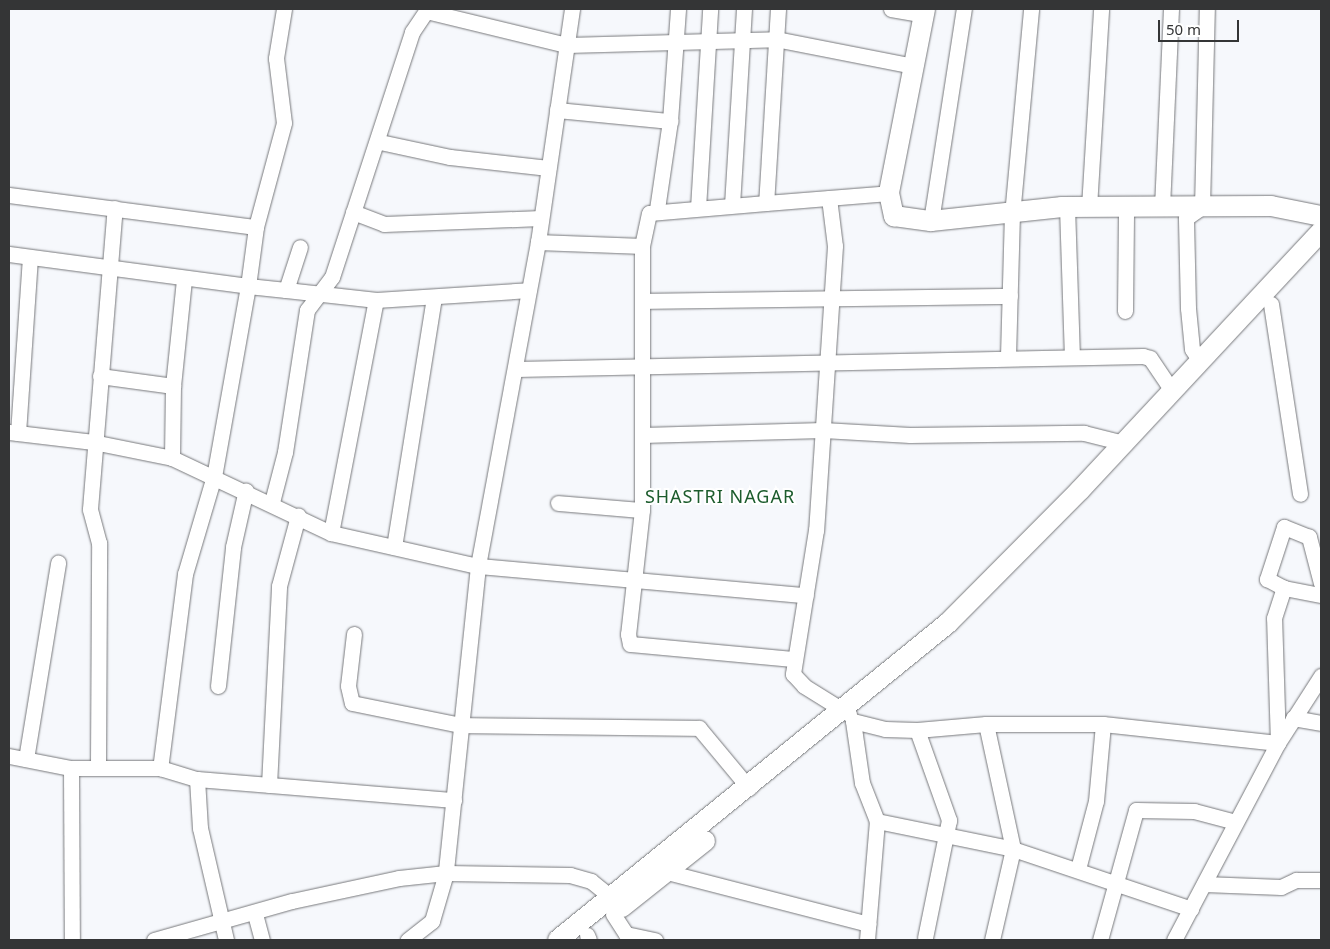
<!DOCTYPE html>
<style>
body{margin:0}
#map{position:relative;width:1330px;height:949px;overflow:hidden;background:#f6f8fc;font-family:"Noto Sans",sans-serif}
div>[style]{position:absolute}
.roads{filter:drop-shadow(0 0 1px #77787b) drop-shadow(0 0 1px #77787b)}
.minor>*{height:15px;margin:-7.5px;padding:0 7.5px;transform-origin:7.5px;border-radius:7.5px;background:#fff}
.major>*{height:20px;margin:-10px;padding:0 10px;transform-origin:10px;border-radius:10px;background:#fff}
span{translate:-50% -50%;white-space:nowrap;text-align:center;line-height:1.15;-webkit-text-stroke:4px #fff;paint-order:stroke}
.quarter-label{font-size:18px;color:#1c5c2d;letter-spacing:1px}
.frame{position:absolute;inset:0;border:10px solid #343536;pointer-events:none}
.scale{position:absolute;left:1158px;top:20px;width:81px;height:22px;box-sizing:border-box;border:2px solid #343536;border-top:0;padding-left:6px;font-size:15px;line-height:18px;white-space:nowrap;color:#343536;-webkit-text-stroke:4px #fff;paint-order:stroke}
</style>
<div id="map">
<div class="roads">
<div class="minor">
<i style="left:284px;top:9px;width:50px;rotate:99.3deg"></i>
<i style="left:276px;top:58px;width:65px;rotate:83deg"></i>
<i style="left:284px;top:123px;width:108px;rotate:105.1deg"></i>
<i style="left:256px;top:227px;width:60px;rotate:97.7deg"></i>
<i style="left:248px;top:286px;width:38px;rotate:6deg"></i>
<i style="left:286px;top:290px;width:45px;rotate:-72deg"></i>
<i style="left:572px;top:9px;width:235px;rotate:98.3deg"></i>
<i style="left:538px;top:242px;width:330px;rotate:100.5deg"></i>
<i style="left:478px;top:566px;width:309px;rotate:96deg"></i>
<i style="left:446px;top:873px;width:124px;rotate:0.9deg"></i>
<i style="left:570px;top:875px;width:22px;rotate:16deg"></i>
<i style="left:591px;top:881px;width:36px;rotate:39deg"></i>
<i style="left:778px;top:9px;width:194px;rotate:93.5deg"></i>
<i style="left:766px;top:203px;width:123px;rotate:-4.6deg"></i>
<i style="left:891px;top:9px;width:34px;rotate:10deg"></i>
<i style="left:557px;top:110px;width:114px;rotate:5.6deg"></i>
<i style="left:380px;top:142px;width:72px;rotate:12.1deg"></i>
<i style="left:450px;top:157px;width:99px;rotate:6.4deg"></i>
<i style="left:9px;top:195px;width:249px;rotate:7.4deg"></i>
<i style="left:829px;top:198px;width:48px;rotate:82.9deg"></i>
<i style="left:835px;top:246px;width:285px;rotate:93.8deg"></i>
<i style="left:816px;top:530px;width:146px;rotate:99.1deg"></i>
<i style="left:793px;top:674px;width:16px;rotate:47deg"></i>
<i style="left:804px;top:686px;width:53px;rotate:31.9deg"></i>
<i style="left:766px;top:203px;width:117px;rotate:175.1deg"></i>
<i style="left:649px;top:213px;width:34px;rotate:102deg"></i>
<i style="left:642px;top:246px;width:264px;rotate:90deg"></i>
<i style="left:642px;top:510px;width:125px;rotate:96.4deg"></i>
<i style="left:628px;top:634px;width:10px;rotate:79deg"></i>
<i style="left:630px;top:644px;width:164px;rotate:5.3deg"></i>
<i style="left:732px;top:205px;width:196px;rotate:-86.5deg"></i>
<i style="left:1067px;top:207px;width:150px;rotate:88.1deg"></i>
<i style="left:1089px;top:207px;width:198px;rotate:-86.5deg"></i>
<i style="left:1162px;top:207px;width:198px;rotate:-87.4deg"></i>
<i style="left:698px;top:208px;width:199px;rotate:-86.5deg"></i>
<i style="left:657px;top:209px;width:89px;rotate:-81.6deg"></i>
<i style="left:670px;top:121px;width:112px;rotate:-85.9deg"></i>
<i style="left:353px;top:212px;width:33px;rotate:21deg"></i>
<i style="left:384px;top:224px;width:157px;rotate:-2.2deg"></i>
<i style="left:931px;top:221px;width:215px;rotate:-81.2deg"></i>
<i style="left:538px;top:242px;width:104px;rotate:2.2deg"></i>
<i style="left:9px;top:254px;width:241px;rotate:7.6deg"></i>
<i style="left:248px;top:286px;width:193px;rotate:100.1deg"></i>
<i style="left:214px;top:476px;width:102px;rotate:106.5deg"></i>
<i style="left:185px;top:574px;width:196px;rotate:97.3deg"></i>
<i style="left:160px;top:768px;width:39px;rotate:17deg"></i>
<i style="left:197px;top:779px;width:258px;rotate:4.7deg"></i>
<i style="left:286px;top:290px;width:91px;rotate:6.3deg"></i>
<i style="left:376px;top:300px;width:153px;rotate:-3.7deg"></i>
<i style="left:644px;top:301px;width:366px;rotate:-0.8deg"></i>
<i style="left:1271px;top:304px;width:192px;rotate:81.3deg"></i>
<i style="left:1125px;top:311px;width:104px;rotate:-89.4deg"></i>
<i style="left:1008px;top:356px;width:141px;rotate:-88.4deg"></i>
<i style="left:1012px;top:215px;width:207px;rotate:-84.7deg"></i>
<i style="left:1200px;top:361px;width:14px;rotate:-124deg"></i>
<i style="left:1192px;top:349px;width:41px;rotate:-95.6deg"></i>
<i style="left:1188px;top:308px;width:90px;rotate:-91.3deg"></i>
<i style="left:1186px;top:218px;width:19px;rotate:-35deg"></i>
<i style="left:1202px;top:207px;width:198px;rotate:-88.6deg"></i>
<i style="left:516px;top:369px;width:627px;rotate:-1.19deg"></i>
<i style="left:1143px;top:356px;width:7px;rotate:16deg"></i>
<i style="left:1150px;top:358px;width:40px;rotate:56deg"></i>
<i style="left:100px;top:376px;width:74px;rotate:7.8deg"></i>
<i style="left:9px;top:432px;width:85px;rotate:6.8deg"></i>
<i style="left:93px;top:442px;width:81px;rotate:11.4deg"></i>
<i style="left:172px;top:458px;width:176px;rotate:25.3deg"></i>
<i style="left:331px;top:533px;width:151px;rotate:12.7deg"></i>
<i style="left:478px;top:566px;width:329px;rotate:5.1deg"></i>
<i style="left:18px;top:433px;width:176px;rotate:-86.1deg"></i>
<i style="left:642px;top:435px;width:181px;rotate:-1.6deg"></i>
<i style="left:823px;top:430px;width:87px;rotate:3.3deg"></i>
<i style="left:910px;top:435px;width:174px;rotate:-0.7deg"></i>
<i style="left:1084px;top:433px;width:41px;rotate:14deg"></i>
<i style="left:172px;top:458px;width:72px;rotate:-89.2deg"></i>
<i style="left:173px;top:386px;width:108px;rotate:-84.1deg"></i>
<i style="left:272px;top:502px;width:52px;rotate:-75.4deg"></i>
<i style="left:285px;top:452px;width:144px;rotate:-81.2deg"></i>
<i style="left:307px;top:310px;width:41px;rotate:-52.9deg"></i>
<i style="left:332px;top:277px;width:258px;rotate:-71.9deg"></i>
<i style="left:412px;top:32px;width:25px;rotate:-56deg"></i>
<i style="left:426px;top:11px;width:145px;rotate:13.6deg"></i>
<i style="left:567px;top:45px;width:209px;rotate:-1.6deg"></i>
<i style="left:776px;top:39px;width:141px;rotate:11.1deg"></i>
<i style="left:558px;top:503px;width:84px;rotate:4.8deg"></i>
<i style="left:331px;top:533px;width:237px;rotate:-79.1deg"></i>
<i style="left:394px;top:547px;width:252px;rotate:-80.9deg"></i>
<i style="left:1321px;top:583px;width:48px;rotate:-104.6deg"></i>
<i style="left:1309px;top:537px;width:27px;rotate:-158deg"></i>
<i style="left:1284px;top:527px;width:55px;rotate:108.1deg"></i>
<i style="left:1267px;top:579px;width:19px;rotate:28deg"></i>
<i style="left:1284px;top:588px;width:38px;rotate:11deg"></i>
<i style="left:354px;top:634px;width:52px;rotate:96.6deg"></i>
<i style="left:348px;top:686px;width:17px;rotate:77deg"></i>
<i style="left:352px;top:703px;width:110px;rotate:11.5deg"></i>
<i style="left:460px;top:725px;width:239px;rotate:0.7deg"></i>
<i style="left:699px;top:728px;width:78px;rotate:50.2deg"></i>
<i style="left:218px;top:686px;width:140px;rotate:-83.8deg"></i>
<i style="left:233px;top:547px;width:58px;rotate:-77.2deg"></i>
<i style="left:1293px;top:718px;width:28px;rotate:10deg"></i>
<i style="left:986px;top:724px;width:128px;rotate:77.8deg"></i>
<i style="left:1013px;top:849px;width:93px;rotate:103deg"></i>
<i style="left:917px;top:730px;width:96px;rotate:70.4deg"></i>
<i style="left:949px;top:820px;width:120px;rotate:101.5deg"></i>
<i style="left:9px;top:756px;width:63px;rotate:11deg"></i>
<i style="left:71px;top:768px;width:89px"></i>
<i style="left:26px;top:759px;width:199px;rotate:-80.7deg"></i>
<i style="left:98px;top:765px;width:222px;rotate:-89.7deg"></i>
<i style="left:99px;top:543px;width:35px;rotate:-105deg"></i>
<i style="left:90px;top:509px;width:302px;rotate:-85.3deg"></i>
<i style="left:71px;top:768px;width:172px;rotate:89.7deg"></i>
<i style="left:197px;top:779px;width:49px;rotate:86.5deg"></i>
<i style="left:200px;top:828px;width:115px;rotate:76.9deg"></i>
<i style="left:269px;top:785px;width:199px;rotate:-87.1deg"></i>
<i style="left:279px;top:586px;width:73px;rotate:-74.8deg"></i>
<i style="left:877px;top:821px;width:139px;rotate:11.6deg"></i>
<i style="left:1013px;top:849px;width:188px;rotate:18.6deg"></i>
<i style="left:1078px;top:869px;width:70px;rotate:-75.2deg"></i>
<i style="left:1096px;top:801px;width:77px;rotate:-84.8deg"></i>
<i style="left:667px;top:872px;width:208px;rotate:14.5deg"></i>
<i style="left:1204px;top:884px;width:77px;rotate:2.2deg"></i>
<i style="left:1281px;top:887px;width:17px;rotate:-25deg"></i>
<i style="left:1296px;top:880px;width:25px"></i>
<i style="left:255px;top:914px;width:27px;rotate:75deg"></i>
<i style="left:613px;top:914px;width:24px;rotate:57deg"></i>
<i style="left:626px;top:934px;width:30px;rotate:12deg"></i>
<i style="left:587px;top:935px;width:5px;rotate:68deg"></i>
<i style="left:154px;top:940px;width:143px;rotate:-15.8deg"></i>
<i style="left:292px;top:901px;width:109px;rotate:-12.1deg"></i>
<i style="left:399px;top:878px;width:47px;rotate:-6.1deg"></i>
<i style="left:446px;top:873px;width:50px;rotate:106.3deg"></i>
<i style="left:432px;top:921px;width:31px;rotate:142deg"></i>
<i style="left:867px;top:940px;width:119px;rotate:-85.2deg"></i>
<i style="left:877px;top:821px;width:41px;rotate:-111.5deg"></i>
<i style="left:862px;top:783px;width:63px;rotate:-98.3deg"></i>
<i style="left:853px;top:721px;width:33px;rotate:14deg"></i>
<i style="left:885px;top:729px;width:32px;rotate:2deg"></i>
<i style="left:917px;top:730px;width:69px;rotate:-5deg"></i>
<i style="left:986px;top:724px;width:117px"></i>
<i style="left:1103px;top:724px;width:176px;rotate:6.2deg"></i>
<i style="left:1278px;top:743px;width:125px;rotate:-91.8deg"></i>
<i style="left:1274px;top:618px;width:32px;rotate:-72deg"></i>
<i style="left:1100px;top:940px;width:135px;rotate:-74.5deg"></i>
<i style="left:1136px;top:810px;width:58px;rotate:1deg"></i>
<i style="left:1194px;top:811px;width:43px;rotate:14.7deg"></i>
<i style="left:1174px;top:940px;width:223px;rotate:-62.2deg"></i>
<i style="left:1278px;top:743px;width:80px;rotate:-57.3deg"></i>
</div>
<div class="major">
<i style="left:925px;top:9px;width:187px;rotate:101.1deg"></i>
<i style="left:889px;top:193px;width:24px;rotate:78deg"></i>
<i style="left:894px;top:216px;width:37px;rotate:8deg"></i>
<i style="left:931px;top:221px;width:132px;rotate:-6.1deg"></i>
<i style="left:1062px;top:207px;width:209px;rotate:-0.3deg"></i>
<i style="left:1271px;top:206px;width:51px;rotate:11.3deg"></i>
<i style="left:622px;top:907px;width:106px;rotate:-38.5deg"></i>
<i style="left:558px;top:940px;width:503px;rotate:-39.1deg"></i>
<i style="left:948px;top:623px;width:187px;rotate:-45.2deg"></i>
<i style="left:1080px;top:490px;width:353px;rotate:-47deg"></i>
</div>
</div>
<div class="quarter-label">
<span style="left:720px;top:496px">SHASTRI NAGAR</span>
</div>
<div class="frame"></div>
<div class="scale">50 m</div>
</div>
